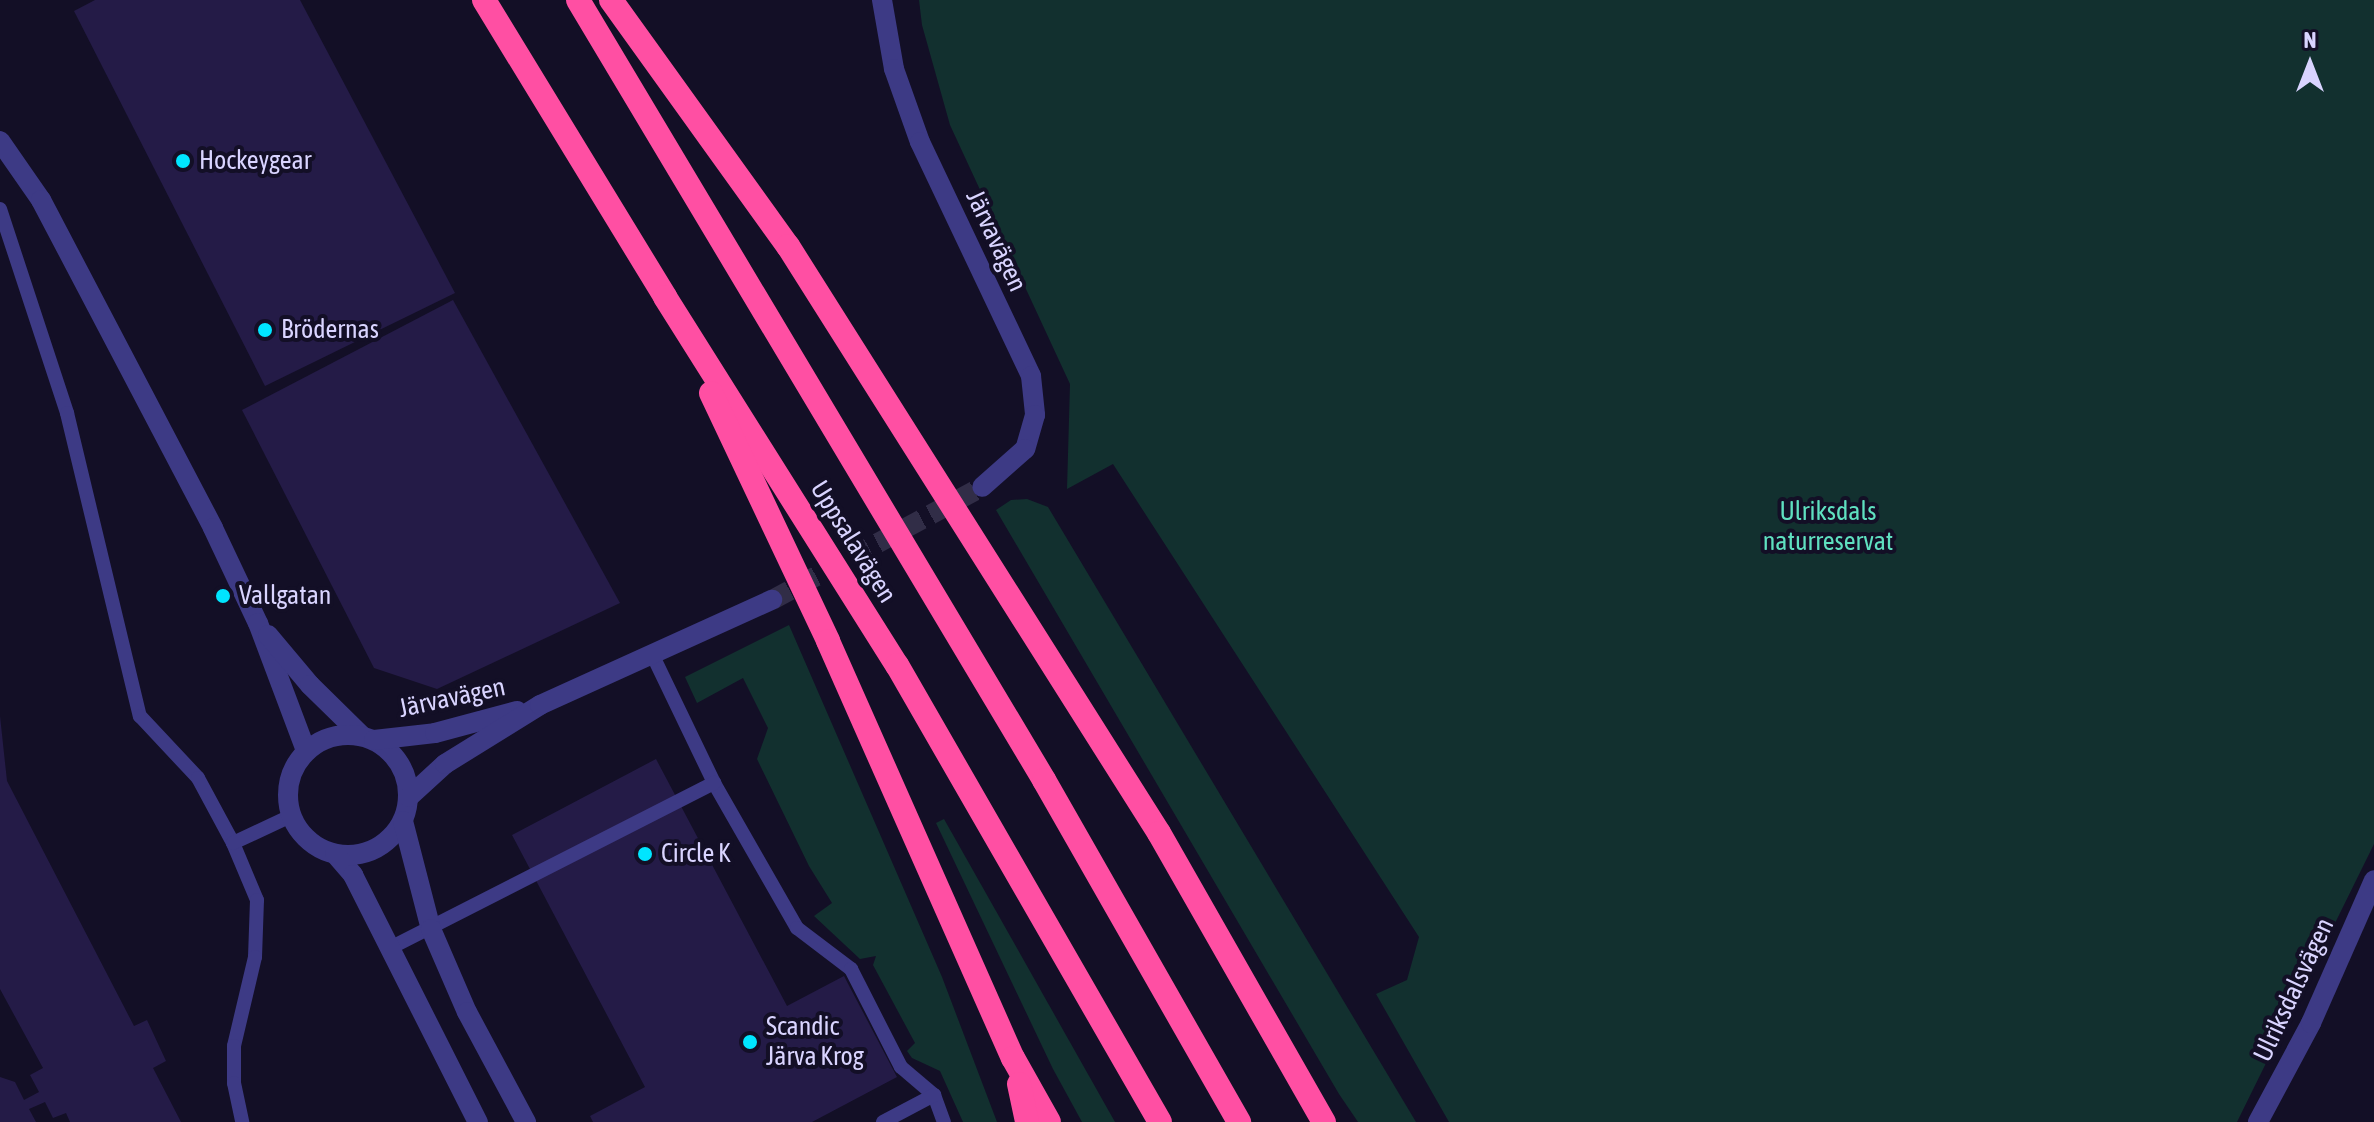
<!DOCTYPE html>
<meta charset="utf-8">
<style>
body{margin:0}
#map{position:relative;width:2374px;height:1122px;overflow:hidden;background:#130f26;font-family:"Asap Condensed",sans-serif}
div>[style]{position:absolute}
.green>*{inset:0;background:#12302f}
.building>*{inset:0;background:#241b47}
.minor-tunnel>*{height:20px;margin-top:-10px;transform-origin:0;background:repeating-linear-gradient(90deg,#312d47 0 20px,transparent 0 30px)}
.service>*{height:14px;margin:-7px;padding:0 7px;transform-origin:7px;border-radius:7px;background:#3d3a85}
.minor>*{height:20px;margin:-10px;padding:0 10px;transform-origin:10px;border-radius:10px;background:#3d3a85}
.minor>.ring{margin:-10px;padding:0;box-sizing:content-box;background:none;border:20px solid #3d3a85;border-radius:50%}
.motorway>*{height:24px;margin:-12px;padding:0 12px;transform-origin:12px;border-radius:12px;background:#ff4fa3}
.dots>*{width:22px;height:22px;translate:-50% -50%;box-sizing:border-box;border:4px solid #130f26;border-radius:50%}
span{translate:-50% -50%;white-space:nowrap;text-align:center;line-height:1.15;-webkit-text-stroke:8px #130f26;paint-order:stroke}
.poi-label{font-size:26px;color:#d9d4ff}
.left{translate:0 -50%;text-align:left}
.street-label{font-size:26px;color:#d9d4ff}
.park-label{font-size:26px;color:#5fe0c0}
.north{position:absolute;left:2270px;top:24px;width:80px;height:80px;-webkit-text-stroke:6px #130f26;paint-order:stroke;rotate:0deg;font-size:22px;font-weight:700;line-height:32px;text-align:center;color:#d9d4ff}
.north::after{content:'';display:block;margin:auto;width:28px;height:36px;background:#d9d4ff;clip-path:polygon(50% 0,100% 100%,50% 72%,0 100%)}
</style>
<div id="map">
<div class="green">
<i style="clip-path:polygon(919px 0,2374px 0,2374px 844px,2237px 1122px,1449px 1122px,1376px 994px,1407px 980px,1419px 937px,1113px 464px,1067px 489px,1070px 384px,950px 125px,922px 25px)"></i>
<i style="clip-path:polygon(1027px 499px,1048px 507px,1416px 1122px,1358px 1122px,1339px 1094px,996px 510px,1011px 500px)"></i>
<i style="clip-path:polygon(789px 625px,942px 977px,997px 1122px,963px 1122px,940px 1071px,912px 1058px,907px 1051px,915px 1043px,873px 965px,876px 956px,860px 959px,814px 916px,832px 903px,809px 866px,757px 759px,768px 728px,743px 678px,697px 703px,685px 677px)"></i>
<i style="clip-path:polygon(944px 819px,1115px 1122px,1082px 1122px,1053px 1069px,936px 823px)"></i>
</div>
<div class="building">
<i style="clip-path:polygon(95px 0,300px 0,455px 293px,265px 386px,74px 11px)"></i>
<i style="clip-path:polygon(453px 300px,620px 603px,437px 689px,374px 668px,242px 410px)"></i>
<i style="clip-path:polygon(0 716px,7px 781px,134px 1026px,147px 1020px,166px 1061px,153px 1068px,181px 1122px,70px 1122px,66px 1113px,53px 1118px,45px 1102px,29px 1109px,36px 1122px,0 1122px,0 1077px,15px 1082px,24px 1100px,39px 1092px,30px 1075px,43px 1068px,0 989px)"></i>
<i style="clip-path:polygon(656px 759px,787px 1006px,844px 976px,897px 1077px,812px 1122px,593px 1122px,590px 1116px,645px 1087px,512px 835px)"></i>
</div>
<div class="minor-tunnel">
<i style="left:772px;top:600px;width:238px;rotate:-28.3deg"></i>
</div>
<div class="service">
<i style="left:0;top:209px;width:215px;rotate:71.8deg"></i>
<i style="left:67px;top:413px;width:312px;rotate:76.5deg"></i>
<i style="left:140px;top:716px;width:85px;rotate:46.9deg"></i>
<i style="left:198px;top:778px;width:74px;rotate:61.7deg"></i>
<i style="left:233px;top:843px;width:62px;rotate:67.2deg"></i>
<i style="left:257px;top:900px;width:57px;rotate:92deg"></i>
<i style="left:255px;top:957px;width:91px;rotate:103.3deg"></i>
<i style="left:234px;top:1046px;width:37px;rotate:90deg"></i>
<i style="left:234px;top:1083px;width:40px;rotate:78deg"></i>
<i style="left:653px;top:656px;width:141px;rotate:64.3deg"></i>
<i style="left:714px;top:783px;width:167px;rotate:60.2deg"></i>
<i style="left:797px;top:928px;width:68px;rotate:37.2deg"></i>
<i style="left:851px;top:969px;width:110px;rotate:63deg"></i>
<i style="left:901px;top:1067px;width:43px;rotate:40.3deg"></i>
<i style="left:934px;top:1095px;width:29px;rotate:70deg"></i>
<i style="left:233px;top:843px;width:64px;rotate:-25deg"></i>
<i style="left:390px;top:948px;width:364px;rotate:-27deg"></i>
<i style="left:883px;top:1122px;width:58px;rotate:-27.9deg"></i>
</div>
<div class="minor">
<i style="left:882px;top:0;width:70px;rotate:80.1deg"></i>
<i style="left:894px;top:69px;width:77px;rotate:70.4deg"></i>
<i style="left:920px;top:142px;width:259px;rotate:64.6deg"></i>
<i style="left:1031px;top:376px;width:39px;rotate:84deg"></i>
<i style="left:1035px;top:415px;width:35px;rotate:106deg"></i>
<i style="left:1025px;top:449px;width:57px;rotate:138.5deg"></i>
<i style="left:0;top:141px;width:72px;rotate:55.2deg"></i>
<i style="left:41px;top:200px;width:370px;rotate:62.3deg"></i>
<i style="left:213px;top:528px;width:105px;rotate:64.7deg"></i>
<i style="left:258px;top:623px;width:137px;rotate:69.4deg"></i>
<i style="left:268px;top:635px;width:65px;rotate:50deg"></i>
<i style="left:310px;top:685px;width:73px;rotate:44.4deg"></i>
<i class="ring" style="left:288px;top:735px;width:100px;height:100px"></i>
<i style="left:374px;top:740px;width:61px;rotate:-6.5deg"></i>
<i style="left:435px;top:733px;width:85px;rotate:-15deg"></i>
<i style="left:409px;top:797px;width:49px;rotate:-42.5deg"></i>
<i style="left:445px;top:764px;width:112px;rotate:-31.8deg"></i>
<i style="left:540px;top:705px;width:255px;rotate:-24.4deg"></i>
<i style="left:403px;top:821px;width:112px;rotate:75.5deg"></i>
<i style="left:431px;top:929px;width:90px;rotate:66.6deg"></i>
<i style="left:467px;top:1012px;width:125px;rotate:61.8deg"></i>
<i style="left:335px;top:854px;width:28px;rotate:49deg"></i>
<i style="left:353px;top:875px;width:277px;rotate:63.2deg"></i>
<i style="left:2258px;top:1122px;width:112px;rotate:-61.8deg"></i>
<i style="left:2311px;top:1023px;width:156px;rotate:-66.2deg"></i>
</div>
<div class="motorway">
<i style="left:484px;top:0;width:348px;rotate:58.6deg"></i>
<i style="left:665px;top:297px;width:435px;rotate:57.8deg"></i>
<i style="left:897px;top:665px;width:527px;rotate:60.08deg"></i>
<i style="left:578px;top:0;width:909px;rotate:59.14deg"></i>
<i style="left:1044px;top:780px;width:394px;rotate:60.3deg"></i>
<i style="left:611px;top:0;width:303px;rotate:54.3deg"></i>
<i style="left:788px;top:246px;width:694px;rotate:57.71deg"></i>
<i style="left:1159px;top:833px;width:333px;rotate:60.3deg"></i>
<i style="left:711px;top:393px;width:274px;rotate:64.7deg"></i>
<i style="left:828px;top:641px;width:456px;rotate:66.1deg"></i>
<i style="left:1013px;top:1058px;width:73px;rotate:60.6deg"></i>
<i style="left:1019px;top:1084px;width:39px;rotate:78deg"></i>
</div>
<div class="dots">
<i style="left:183px;top:161px;background:#00e5ff"></i>
<i style="left:265px;top:330px;background:#00e5ff"></i>
<i style="left:223px;top:596px;background:#00e5ff"></i>
<i style="left:645px;top:854px;background:#00e5ff"></i>
<i style="left:750px;top:1042px;background:#00e5ff"></i>
</div>
<div class="poi-label">
<span class="left" style="left:199px;top:161px">Hockeygear</span>
<span class="left" style="left:281px;top:330px">Brödernas</span>
<span class="left" style="left:239px;top:596px">Vallgatan</span>
<span class="left" style="left:661px;top:854px">Circle K</span>
<span class="left" style="left:766px;top:1042px">Scandic<br>Järva Krog</span>
</div>
<div class="street-label">
<span style="left:996px;top:241px;rotate:65deg">Järvavägen</span>
<span style="left:853px;top:542px;rotate:58deg">Uppsalavägen</span>
<span style="left:452px;top:698px;rotate:-12deg">Järvavägen</span>
<span style="left:2294px;top:990px;rotate:-65deg">Ulriksdalsvägen</span>
</div>
<div class="park-label">
<span style="left:1828px;top:527px">Ulriksdals<br>naturreservat</span>
</div>
<div class="north">N</div>
</div>
